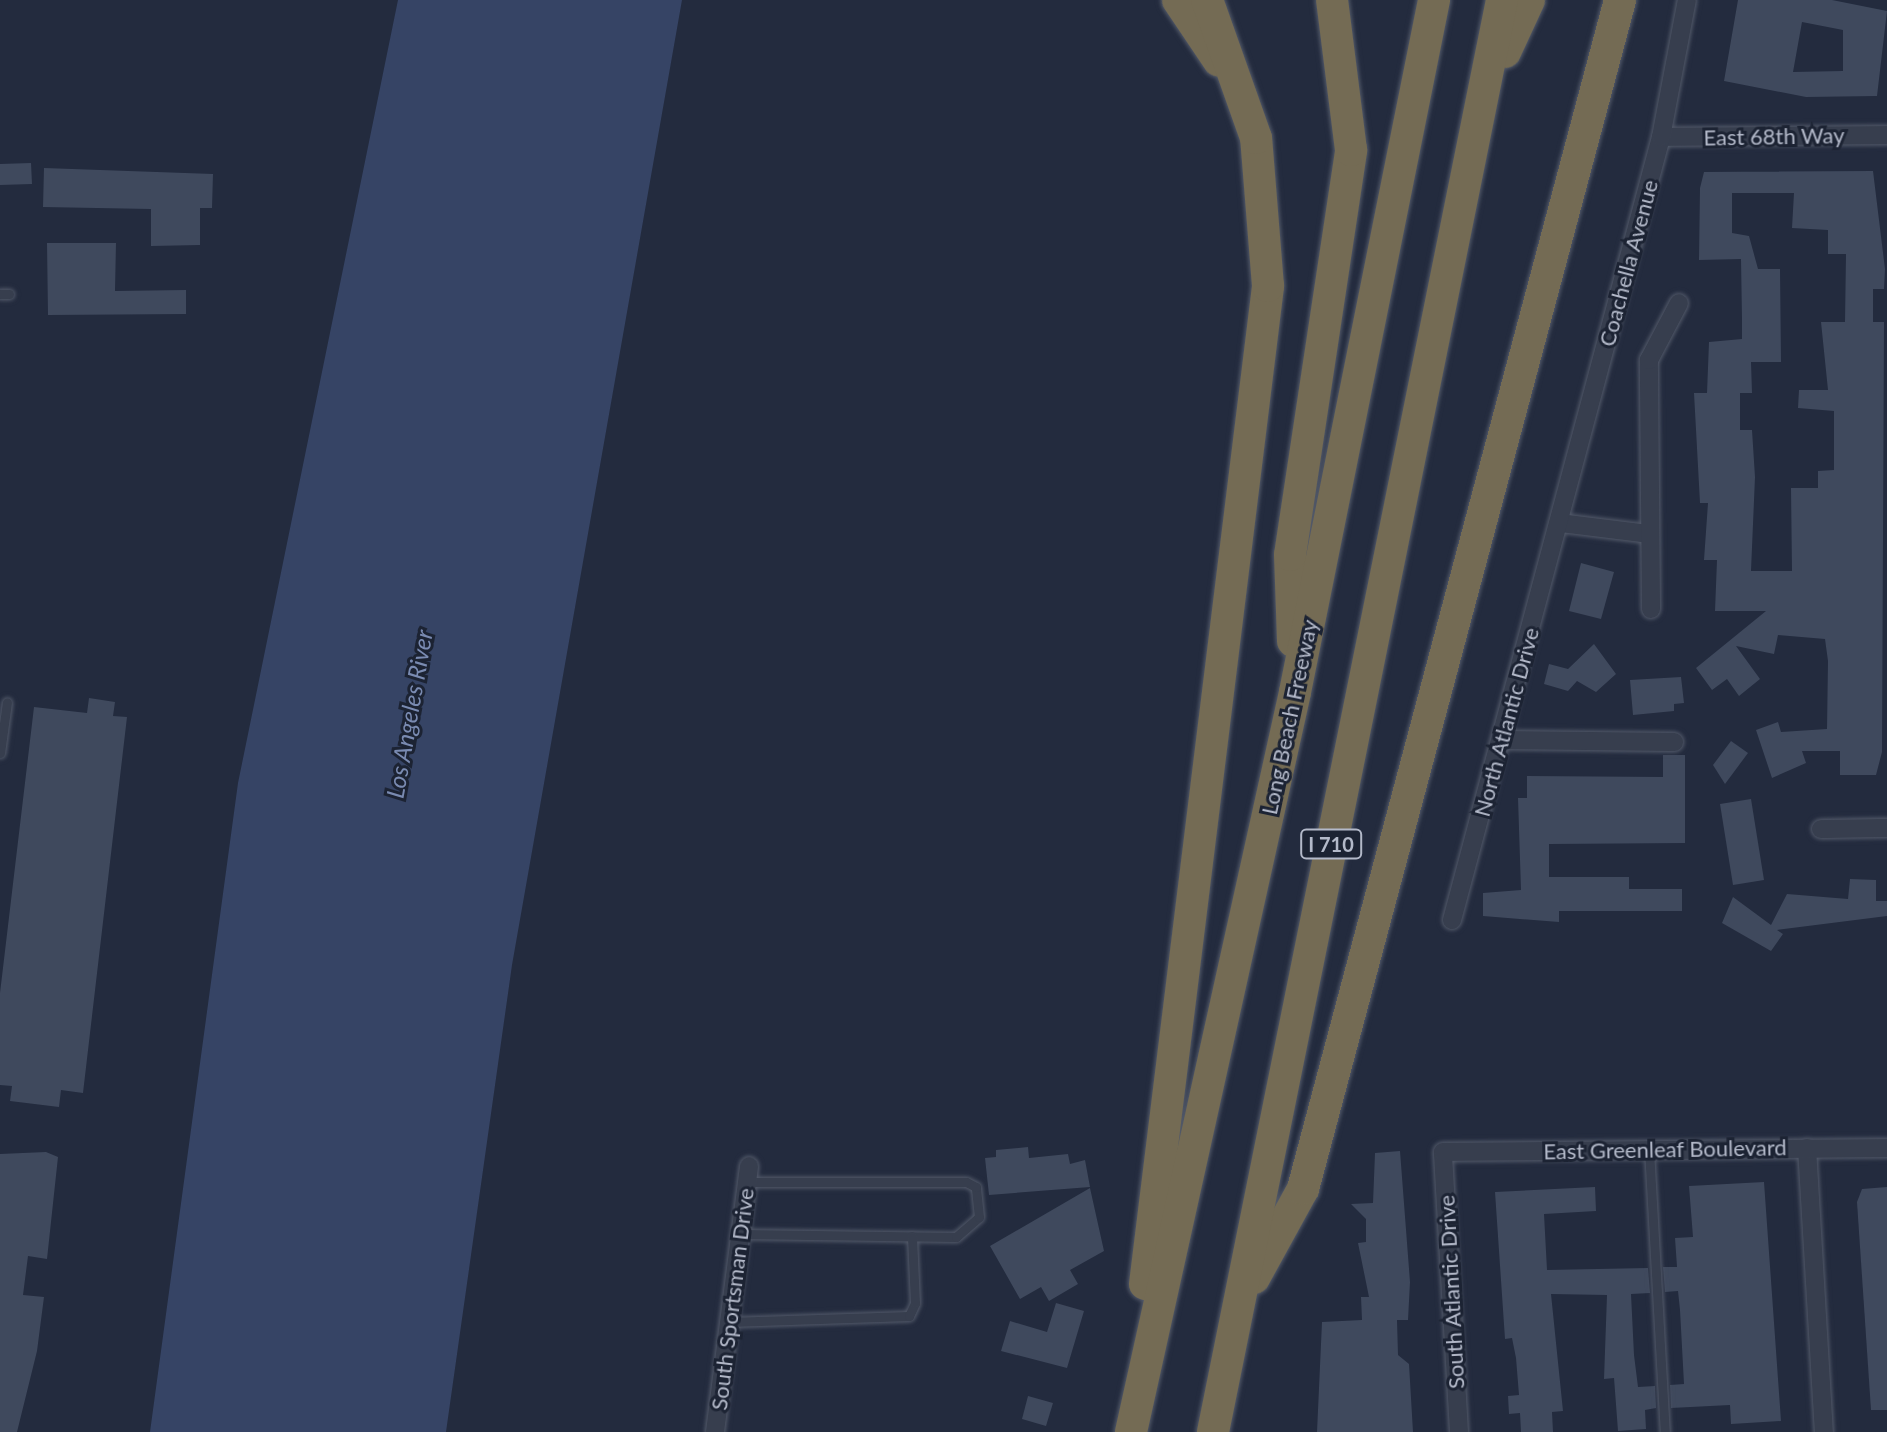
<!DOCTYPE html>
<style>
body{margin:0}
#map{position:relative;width:1887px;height:1432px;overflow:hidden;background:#232b3e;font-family:Lato,sans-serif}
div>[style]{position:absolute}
.water>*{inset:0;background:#364465}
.building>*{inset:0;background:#3f495d}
.roads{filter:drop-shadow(0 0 2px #525969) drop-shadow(0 0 2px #525969)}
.lane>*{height:9px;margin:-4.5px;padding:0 4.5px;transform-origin:4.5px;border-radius:4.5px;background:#373e4e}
.street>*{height:18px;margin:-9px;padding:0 9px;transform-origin:9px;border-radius:9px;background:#373e4e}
.highway>*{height:32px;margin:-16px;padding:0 16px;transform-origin:16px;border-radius:16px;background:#746b54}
span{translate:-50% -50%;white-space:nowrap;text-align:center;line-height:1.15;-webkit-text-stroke:6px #1c2333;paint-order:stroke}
.shield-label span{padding:2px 6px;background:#1c2333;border:2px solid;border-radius:6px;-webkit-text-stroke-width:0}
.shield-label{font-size:20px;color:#b3b9c9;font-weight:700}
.street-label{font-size:22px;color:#b3b9c9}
.water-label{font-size:24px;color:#7a8bb2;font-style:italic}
</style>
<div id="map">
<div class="water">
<i style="clip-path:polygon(398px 0,682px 0,512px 965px,446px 1432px,150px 1432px,238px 783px)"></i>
</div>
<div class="building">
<i style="clip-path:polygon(evenodd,1738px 0,1832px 0,1887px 11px,1877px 96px,1806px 97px,1724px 81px,1738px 0,1802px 22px,1843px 30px,1843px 71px,1793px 72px,1802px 22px)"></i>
<i style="clip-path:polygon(31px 163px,32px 184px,0 185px,0 164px)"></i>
<i style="clip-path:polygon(44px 168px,213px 174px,212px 208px,200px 208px,200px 245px,151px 246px,151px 209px,43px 207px)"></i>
<i style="clip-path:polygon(evenodd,1873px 171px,1885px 269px,1884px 289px,1873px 289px,1873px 322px,1884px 322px,1882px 752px,1876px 775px,1840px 775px,1840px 751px,1802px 751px,1806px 763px,1772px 778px,1756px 730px,1778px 722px,1781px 732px,1827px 729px,1828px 661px,1825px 639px,1778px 635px,1774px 654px,1736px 646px,1760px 679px,1739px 696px,1727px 679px,1712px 690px,1696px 668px,1766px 611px,1715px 611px,1717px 560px,1704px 560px,1708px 503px,1700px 503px,1694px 393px,1707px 393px,1709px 342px,1742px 339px,1742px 320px,1741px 259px,1699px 260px,1700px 188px,1704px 172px,1873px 171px,1732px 193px,1794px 193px,1792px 228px,1828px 230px,1828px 254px,1846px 254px,1845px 322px,1821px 322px,1828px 390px,1799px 390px,1798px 408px,1834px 411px,1834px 470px,1818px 471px,1818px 488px,1791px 488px,1792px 571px,1751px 571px,1755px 477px,1752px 430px,1740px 430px,1740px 393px,1752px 393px,1751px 362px,1781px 362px,1780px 269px,1758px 269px,1749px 236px,1732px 233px,1732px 193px)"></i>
<i style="clip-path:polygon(47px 243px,116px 243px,115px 291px,186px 290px,186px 314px,48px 315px)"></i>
<i style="clip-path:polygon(1581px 563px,1614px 572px,1601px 619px,1569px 611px)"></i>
<i style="clip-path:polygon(1594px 644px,1616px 674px,1596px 692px,1577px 681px,1568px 691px,1544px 684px,1549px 664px,1568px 669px)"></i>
<i style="clip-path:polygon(1681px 677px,1684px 703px,1674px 704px,1674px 711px,1633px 715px,1630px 680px)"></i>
<i style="clip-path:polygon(89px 698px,115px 702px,113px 716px,127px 717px,83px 1093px,61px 1090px,59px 1107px,10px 1101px,12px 1086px,0 1085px,0 993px,34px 707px,87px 713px)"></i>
<i style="clip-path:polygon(1731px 741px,1748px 753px,1725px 784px,1713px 765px)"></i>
<i style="clip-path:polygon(1663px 755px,1685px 755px,1685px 843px,1549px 844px,1549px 877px,1629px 877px,1629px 889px,1682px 889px,1682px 911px,1559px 911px,1559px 922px,1483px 916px,1483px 893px,1521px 890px,1518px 798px,1527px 798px,1527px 776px,1663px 777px)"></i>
<i style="clip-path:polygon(1751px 799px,1764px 880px,1733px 885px,1720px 804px)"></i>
<i style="clip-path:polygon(1850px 879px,1876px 880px,1876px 901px,1887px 901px,1887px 916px,1777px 930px,1783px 934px,1771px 951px,1722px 923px,1733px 897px,1771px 925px,1787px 894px,1848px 899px)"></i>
<i style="clip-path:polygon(1028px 1147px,1029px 1158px,1068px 1154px,1070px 1164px,1085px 1160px,1090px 1187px,989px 1195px,985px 1158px,996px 1157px,996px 1150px)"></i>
<i style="clip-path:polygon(1400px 1151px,1410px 1282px,1408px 1320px,1397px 1320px,1398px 1355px,1409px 1364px,1413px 1432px,1317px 1432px,1322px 1322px,1362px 1320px,1361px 1297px,1369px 1297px,1358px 1243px,1366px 1242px,1366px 1219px,1351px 1204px,1373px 1203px,1375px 1153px)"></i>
<i style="clip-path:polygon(46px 1152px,58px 1157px,47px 1259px,28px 1256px,23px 1295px,44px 1297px,37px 1351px,17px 1432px,0 1432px,0 1154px)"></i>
<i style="clip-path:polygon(1764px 1182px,1781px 1421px,1731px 1424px,1730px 1405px,1671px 1408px,1670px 1385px,1684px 1384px,1680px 1310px,1678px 1291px,1665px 1292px,1663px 1267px,1677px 1267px,1675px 1238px,1693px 1237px,1689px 1186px)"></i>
<i style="clip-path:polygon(1595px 1187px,1596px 1211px,1544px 1214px,1547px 1270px,1648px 1268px,1650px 1293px,1631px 1294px,1634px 1355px,1638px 1387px,1655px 1386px,1656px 1408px,1645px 1410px,1646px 1429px,1618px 1431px,1614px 1378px,1604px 1379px,1607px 1295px,1551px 1294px,1563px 1411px,1552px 1412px,1553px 1432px,1521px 1432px,1520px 1413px,1509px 1414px,1508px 1396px,1519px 1395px,1516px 1358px,1512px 1338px,1505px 1339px,1495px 1192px)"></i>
<i style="clip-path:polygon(1887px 1187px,1887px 1410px,1871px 1410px,1857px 1202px,1862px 1189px)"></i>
<i style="clip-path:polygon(1090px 1188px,1104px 1251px,1070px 1270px,1078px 1284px,1049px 1301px,1041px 1287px,1020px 1299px,990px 1246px)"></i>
<i style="clip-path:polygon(1056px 1303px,1084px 1311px,1067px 1368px,1001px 1351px,1010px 1321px,1047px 1332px)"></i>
<i style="clip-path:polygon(1028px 1396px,1053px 1403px,1046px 1426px,1022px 1419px)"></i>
</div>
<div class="roads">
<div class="lane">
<i style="left:0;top:294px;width:9px"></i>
<i style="left:0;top:753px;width:51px;rotate:-82.2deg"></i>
<i style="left:1649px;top:1149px;width:283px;rotate:86.8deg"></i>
<i style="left:740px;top:1234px;width:216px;rotate:0.8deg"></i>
<i style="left:956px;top:1237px;width:30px;rotate:-41deg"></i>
<i style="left:979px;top:1217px;width:30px;rotate:-96deg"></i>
<i style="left:976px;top:1187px;width:11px;rotate:-153deg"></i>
<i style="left:966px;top:1182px;width:219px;rotate:180deg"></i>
<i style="left:729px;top:1322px;width:180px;rotate:-1.9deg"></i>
<i style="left:909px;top:1316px;width:14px;rotate:-65deg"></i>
<i style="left:915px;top:1303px;width:67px;rotate:-92.6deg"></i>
</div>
<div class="street">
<i style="left:1661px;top:137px;width:226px;rotate:-0.5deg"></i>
<i style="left:1560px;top:523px;width:90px;rotate:7deg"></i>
<i style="left:1651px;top:609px;width:249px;rotate:-90.5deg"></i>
<i style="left:1649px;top:360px;width:64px;rotate:-62.2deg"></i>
<i style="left:1501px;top:740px;width:173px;rotate:0.7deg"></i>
<i style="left:1821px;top:829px;width:66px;rotate:-0.9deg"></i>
<i style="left:1452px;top:920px;width:810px;rotate:-75.05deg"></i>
<i style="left:1661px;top:137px;width:139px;rotate:-79.3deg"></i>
<i style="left:1807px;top:1148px;width:285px;rotate:86.6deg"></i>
<i style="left:715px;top:1432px;width:268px;rotate:-82.7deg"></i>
<i style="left:1459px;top:1432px;width:280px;rotate:-93.3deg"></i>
<i style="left:1443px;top:1152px;width:444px;rotate:-0.5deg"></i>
</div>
<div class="highway">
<i style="left:1178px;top:0;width:73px;rotate:56.1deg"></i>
<i style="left:1505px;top:52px;width:57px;rotate:-65.2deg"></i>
<i style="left:1293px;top:641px;width:86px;rotate:-92deg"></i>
<i style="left:1290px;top:555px;width:410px;rotate:-81.4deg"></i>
<i style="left:1351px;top:150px;width:151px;rotate:-97.2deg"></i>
<i style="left:1254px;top:1278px;width:102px;rotate:-61.2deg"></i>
<i style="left:1303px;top:1189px;width:1231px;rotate:-75.07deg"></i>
<i style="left:1145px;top:1284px;width:1006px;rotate:-82.97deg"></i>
<i style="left:1268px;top:286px;width:148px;rotate:-94.6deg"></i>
<i style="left:1256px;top:138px;width:146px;rotate:-109.5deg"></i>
<i style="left:1131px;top:1432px;width:758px;rotate:-77.5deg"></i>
<i style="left:1295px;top:692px;width:706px;rotate:-78.64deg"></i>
<i style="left:1213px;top:1432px;width:1461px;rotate:-78.59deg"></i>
</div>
</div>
<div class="shield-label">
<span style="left:1331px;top:844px">I 710</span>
</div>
<div class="street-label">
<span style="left:1774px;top:136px;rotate:-1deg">East 68th Way</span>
<span style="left:1628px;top:263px;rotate:-75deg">Coachella Avenue</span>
<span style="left:1289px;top:717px;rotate:-78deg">Long Beach Freeway</span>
<span style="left:1506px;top:722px;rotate:-75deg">North Atlantic Drive</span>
<span style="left:1665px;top:1149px;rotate:-1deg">East Greenleaf Boulevard</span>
<span style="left:1451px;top:1292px;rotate:-93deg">South Atlantic Drive</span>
<span style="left:732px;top:1299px;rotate:-83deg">South Sportsman Drive</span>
</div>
<div class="water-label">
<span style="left:409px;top:714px;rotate:-80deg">Los Angeles River</span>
</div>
</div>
